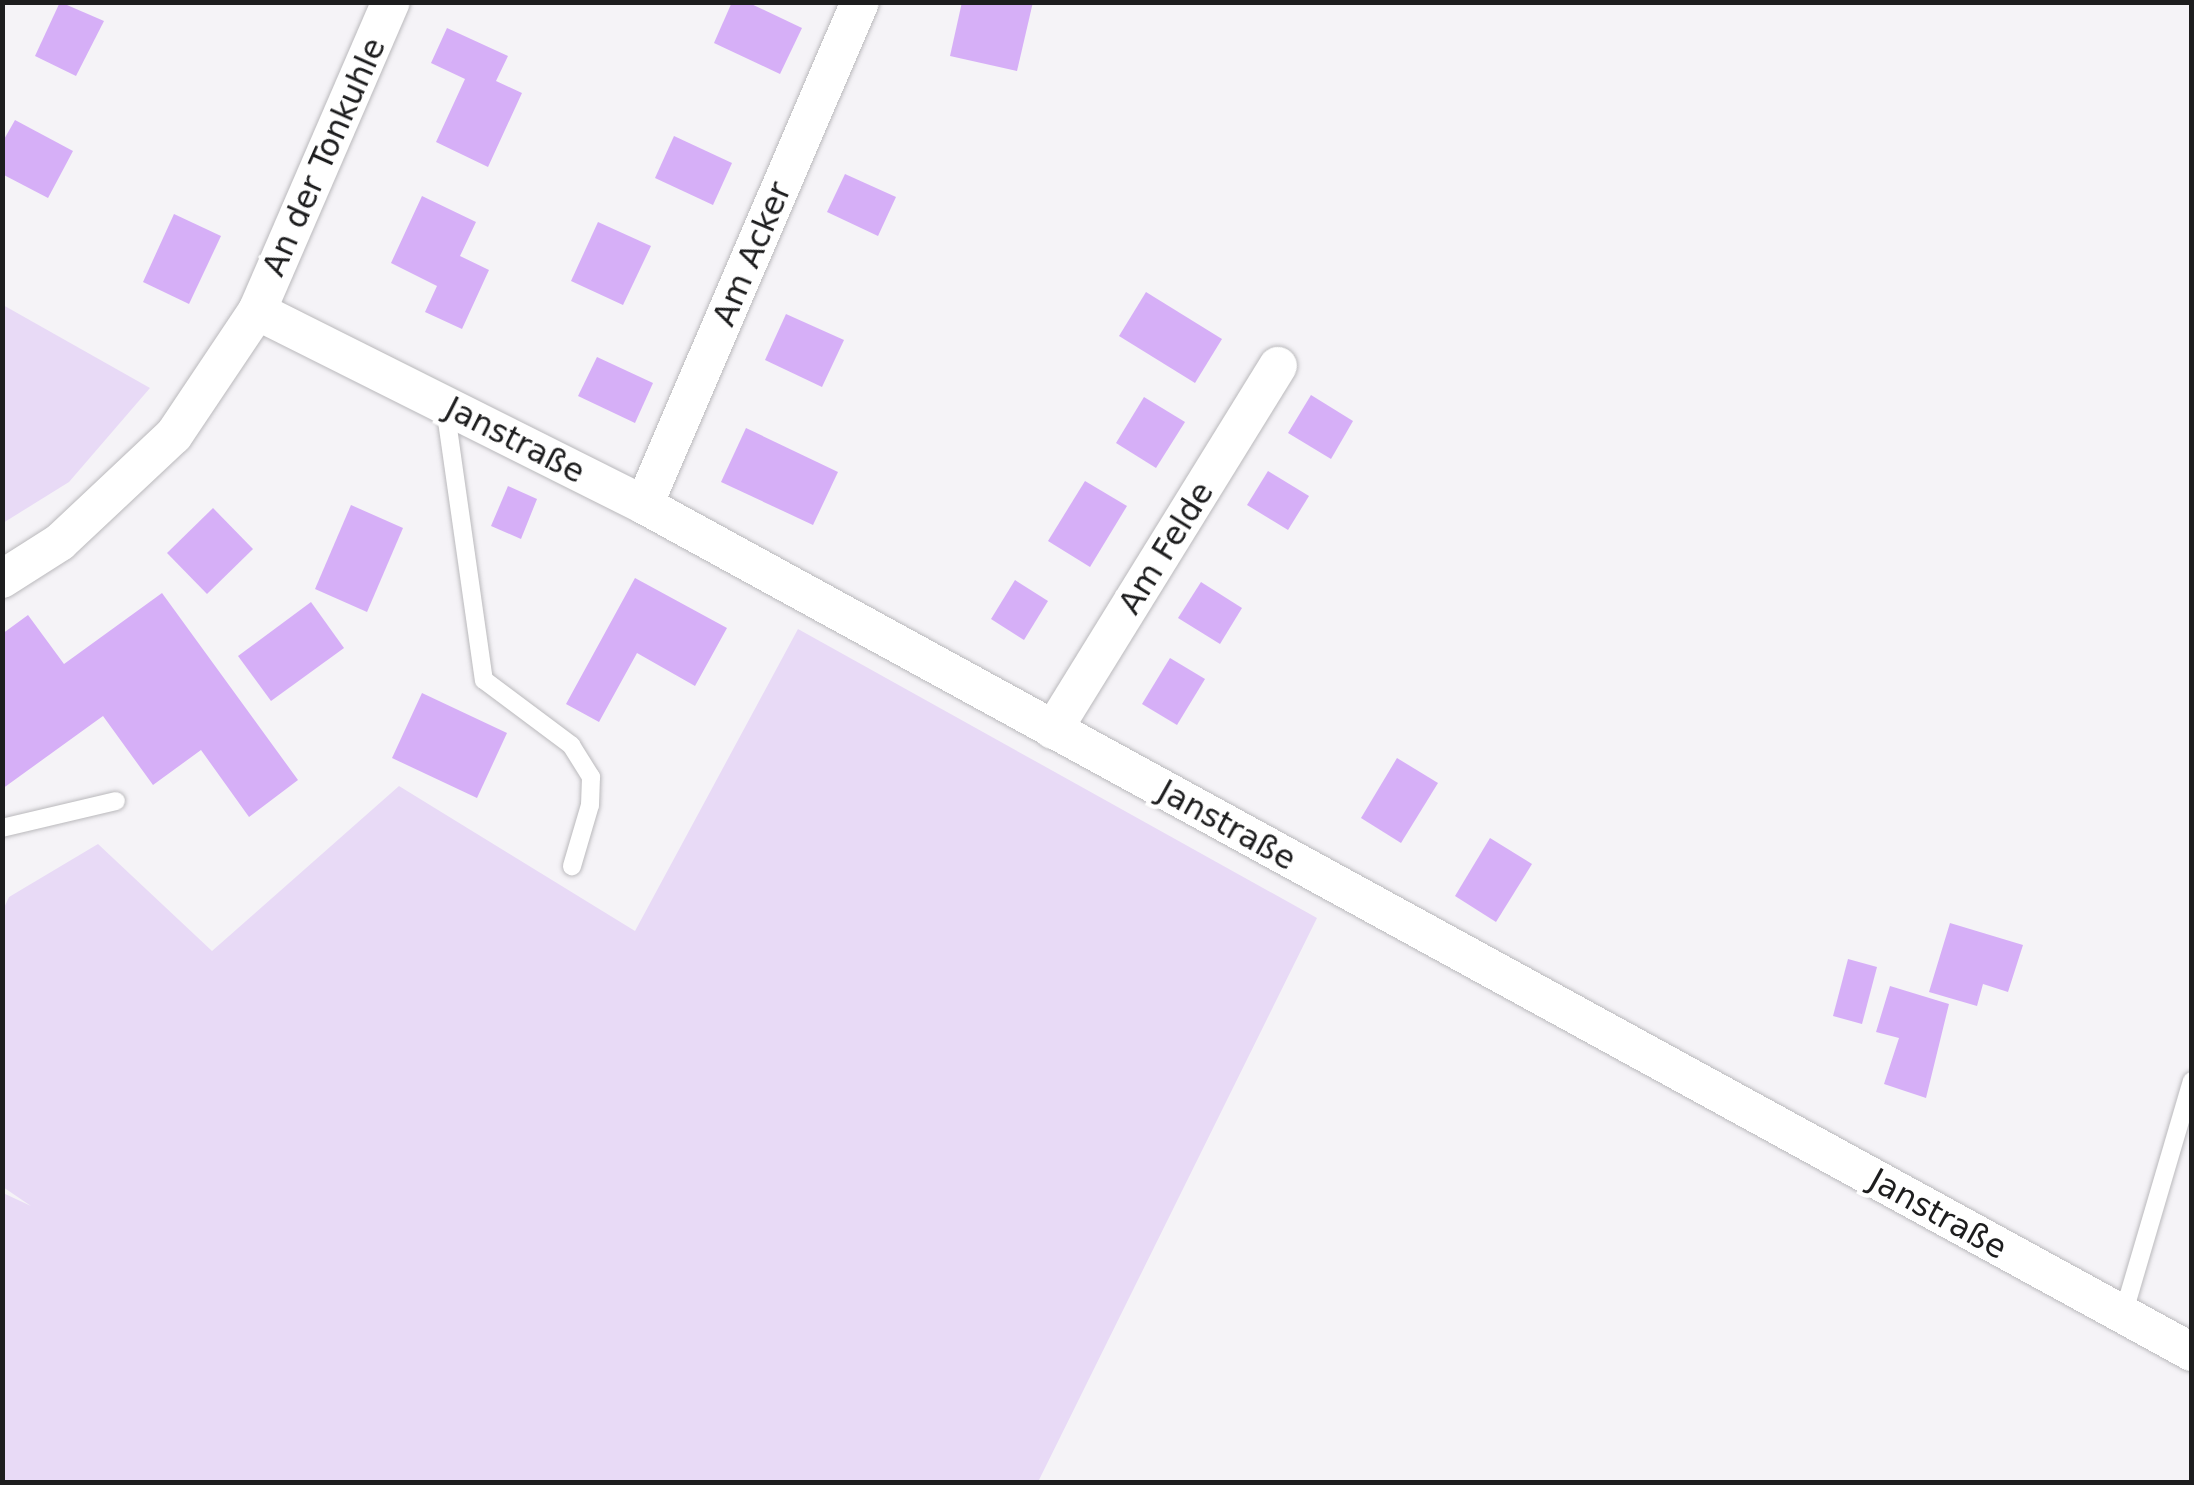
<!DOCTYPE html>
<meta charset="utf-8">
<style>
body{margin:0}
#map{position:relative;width:2194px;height:1485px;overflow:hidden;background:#f5f3f7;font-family:"DejaVu Sans",sans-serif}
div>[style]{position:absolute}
.green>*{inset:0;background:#e8daf6}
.building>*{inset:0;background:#d6aff7}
.roads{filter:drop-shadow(0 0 2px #bab9bc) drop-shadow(0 0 2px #bab9bc)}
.lane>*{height:18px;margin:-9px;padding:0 9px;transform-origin:9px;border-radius:9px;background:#fff}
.street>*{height:38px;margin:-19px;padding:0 19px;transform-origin:19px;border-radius:19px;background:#fff}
span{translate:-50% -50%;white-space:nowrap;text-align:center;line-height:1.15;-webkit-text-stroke:9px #fff;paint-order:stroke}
.street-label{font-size:32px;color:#1d1d1e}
.frame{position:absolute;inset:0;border:5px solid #1d1d1e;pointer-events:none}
</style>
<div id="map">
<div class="green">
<i style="clip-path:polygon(3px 305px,150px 388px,69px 482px,3px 523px)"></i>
<i style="clip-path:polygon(798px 629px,1317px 918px,1038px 1482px,3px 1482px,3px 1193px,31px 1206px,3px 1187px,2px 912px,9px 897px,98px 844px,212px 951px,399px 786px,635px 931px)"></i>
</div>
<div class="building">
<i style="clip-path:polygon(60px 2px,104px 21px,76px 76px,35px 56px)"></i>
<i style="clip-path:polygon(732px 2px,747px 2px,802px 28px,780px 74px,714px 43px)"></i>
<i style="clip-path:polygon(962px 2px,1033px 2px,1017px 71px,950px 56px)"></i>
<i style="clip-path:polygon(447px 28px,508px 56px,496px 81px,522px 93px,488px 167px,436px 142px,465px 79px,431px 63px)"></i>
<i style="clip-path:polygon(15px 120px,73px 151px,48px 198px,2px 174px,2px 143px)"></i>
<i style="clip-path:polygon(674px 136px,732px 163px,713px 205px,655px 178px)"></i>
<i style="clip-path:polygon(845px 174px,896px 197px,878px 236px,827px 212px)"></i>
<i style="clip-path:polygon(422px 196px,476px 222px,460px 256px,489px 270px,462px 329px,425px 312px,437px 286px,391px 263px)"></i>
<i style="clip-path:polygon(174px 214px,221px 236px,189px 304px,143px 282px)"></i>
<i style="clip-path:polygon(598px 222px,651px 246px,623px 305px,571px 281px)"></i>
<i style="clip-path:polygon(1146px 292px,1222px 339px,1195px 383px,1119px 336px)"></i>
<i style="clip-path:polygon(786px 314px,844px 340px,822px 387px,765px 360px)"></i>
<i style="clip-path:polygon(597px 357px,653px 383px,635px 423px,578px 396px)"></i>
<i style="clip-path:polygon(1311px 395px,1353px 421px,1331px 459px,1288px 433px)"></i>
<i style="clip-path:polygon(1144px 397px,1185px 422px,1156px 468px,1116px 443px)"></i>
<i style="clip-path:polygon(746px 428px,838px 472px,813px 525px,721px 482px)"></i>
<i style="clip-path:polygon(1268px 471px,1309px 496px,1288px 530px,1247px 505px)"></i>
<i style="clip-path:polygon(1085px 481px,1127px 506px,1090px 567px,1048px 541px)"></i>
<i style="clip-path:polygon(508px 486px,537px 499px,521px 539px,491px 526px)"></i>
<i style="clip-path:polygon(351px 505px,403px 528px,367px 612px,315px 589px)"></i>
<i style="clip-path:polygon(213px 508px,253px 549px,207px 594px,167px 553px)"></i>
<i style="clip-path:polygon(635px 578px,727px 628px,695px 686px,637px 653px,599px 722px,566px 704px)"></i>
<i style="clip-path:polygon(1015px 580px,1048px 601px,1024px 640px,991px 619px)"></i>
<i style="clip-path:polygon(1201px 582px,1242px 608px,1220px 644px,1178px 618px)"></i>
<i style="clip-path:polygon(162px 593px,298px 780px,249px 817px,201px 750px,153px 785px,103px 716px,2px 789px,2px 634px,28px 615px,64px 664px)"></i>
<i style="clip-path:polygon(311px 602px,344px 648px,271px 701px,238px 656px)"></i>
<i style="clip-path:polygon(1170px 658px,1205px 679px,1177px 725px,1142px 704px)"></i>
<i style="clip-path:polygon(422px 693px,507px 733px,477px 798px,392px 758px)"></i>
<i style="clip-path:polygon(1397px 758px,1438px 783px,1401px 843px,1361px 818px)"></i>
<i style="clip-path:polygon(1490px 838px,1532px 864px,1496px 922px,1455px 896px)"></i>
<i style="clip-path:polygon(1950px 923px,2023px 945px,2008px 992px,1983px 984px,1977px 1006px,1929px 992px)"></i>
<i style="clip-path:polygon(1848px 959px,1877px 967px,1862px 1024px,1833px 1016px)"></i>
<i style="clip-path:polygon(1890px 986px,1949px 1004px,1926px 1098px,1884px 1084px,1899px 1038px,1876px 1032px)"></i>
</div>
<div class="roads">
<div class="lane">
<i style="left:445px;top:407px;width:276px;rotate:81.9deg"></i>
<i style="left:484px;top:680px;width:109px;rotate:36.8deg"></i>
<i style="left:571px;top:745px;width:38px;rotate:58deg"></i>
<i style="left:591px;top:777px;width:28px;rotate:92deg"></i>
<i style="left:590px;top:805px;width:64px;rotate:106.4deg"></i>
<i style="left:2px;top:828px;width:117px;rotate:-13.3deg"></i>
<i style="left:2123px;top:1315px;width:244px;rotate:-73.6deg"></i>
</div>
<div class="street">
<i style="left:257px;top:311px;width:433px;rotate:26.6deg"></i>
<i style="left:644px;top:505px;width:1765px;rotate:28.69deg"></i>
<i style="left:644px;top:505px;width:547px;rotate:-66.76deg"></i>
<i style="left:2px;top:579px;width:69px;rotate:-32.5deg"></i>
<i style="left:60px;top:542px;width:156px;rotate:-43.2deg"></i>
<i style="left:174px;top:435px;width:149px;rotate:-56.2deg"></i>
<i style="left:257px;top:311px;width:337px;rotate:-66.6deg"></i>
<i style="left:1053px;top:730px;width:428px;rotate:-58.3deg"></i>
</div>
</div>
<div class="street-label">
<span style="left:324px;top:157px;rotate:-66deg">An der Tonkuhle</span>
<span style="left:752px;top:254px;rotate:-67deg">Am Acker</span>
<span style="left:515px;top:440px;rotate:27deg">Janstraße</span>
<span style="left:1166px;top:548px;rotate:-58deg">Am Felde</span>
<span style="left:1227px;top:825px;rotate:29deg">Janstraße</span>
<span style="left:1938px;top:1214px;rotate:29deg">Janstraße</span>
</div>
<div class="frame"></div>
</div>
